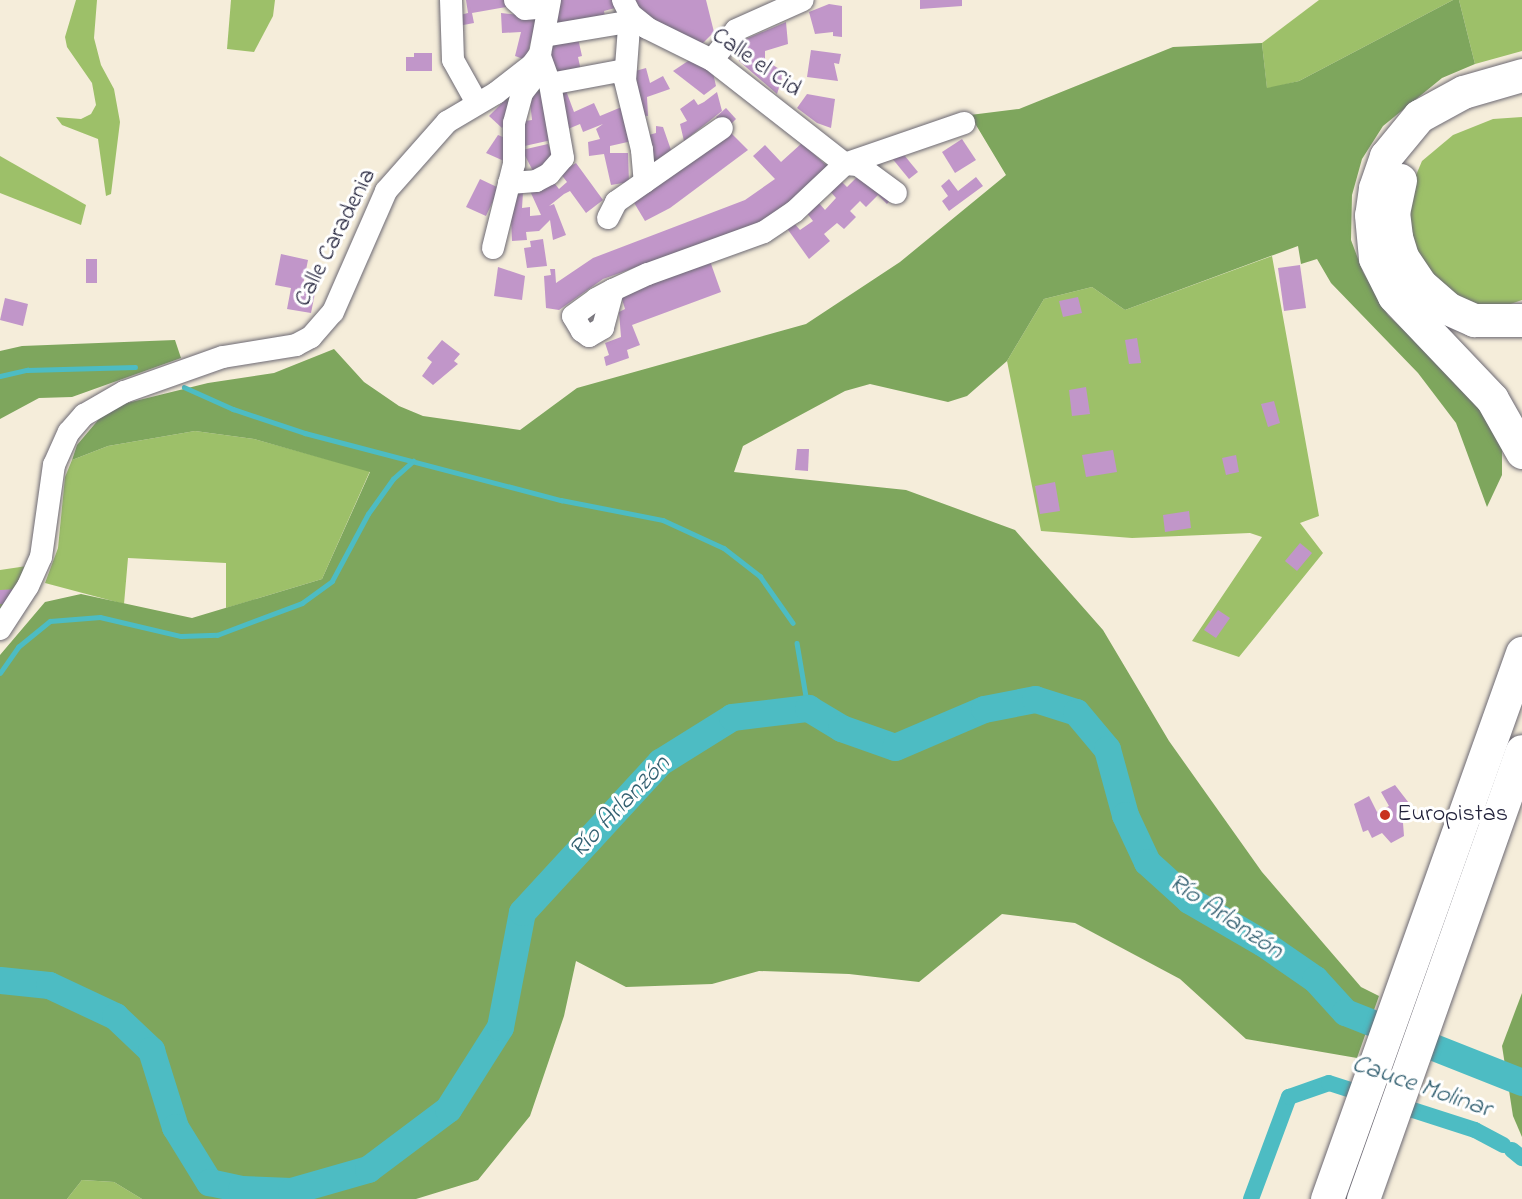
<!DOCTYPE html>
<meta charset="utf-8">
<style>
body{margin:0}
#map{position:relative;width:1522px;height:1199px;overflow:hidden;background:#f5edda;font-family:"Indie Flower",sans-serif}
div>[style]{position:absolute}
.green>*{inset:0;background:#9dc069}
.forest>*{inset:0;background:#7ea65d}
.stream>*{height:4.5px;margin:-2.25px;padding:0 2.25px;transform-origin:2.25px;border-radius:2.25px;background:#4dbcc3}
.canal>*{height:16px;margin:-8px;padding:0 8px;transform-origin:8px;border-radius:8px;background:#4dbcc3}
.river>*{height:27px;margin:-13.5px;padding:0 13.5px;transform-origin:13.5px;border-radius:13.5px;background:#4dbcc3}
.building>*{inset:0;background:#c196c9}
.roads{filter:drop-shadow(0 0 2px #6c6973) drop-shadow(0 0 2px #6c6973)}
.minor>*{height:22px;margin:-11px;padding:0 11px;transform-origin:11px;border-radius:11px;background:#fff}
.highway>*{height:33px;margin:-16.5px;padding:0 16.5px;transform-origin:16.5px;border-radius:16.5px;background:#fff}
.dots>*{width:16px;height:16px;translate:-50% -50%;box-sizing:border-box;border:3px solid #fff;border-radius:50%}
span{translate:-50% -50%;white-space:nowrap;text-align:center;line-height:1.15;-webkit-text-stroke:6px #fff;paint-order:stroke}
.street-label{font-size:24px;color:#22223b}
.poi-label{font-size:24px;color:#22223b}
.left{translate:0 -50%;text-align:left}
.water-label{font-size:26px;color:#336071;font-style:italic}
</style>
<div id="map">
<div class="green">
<i style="clip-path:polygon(76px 0,97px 0,94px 38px,101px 65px,114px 89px,120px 122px,111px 194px,106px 196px,98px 139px,62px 125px,56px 117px,81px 119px,91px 114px,96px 105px,92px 83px,67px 47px,65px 37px)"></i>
<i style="clip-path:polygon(231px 0,275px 0,273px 16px,254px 52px,227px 49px)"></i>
<i style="clip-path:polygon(1319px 0,1453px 0,1299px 81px,1267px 89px,1262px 43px)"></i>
<i style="clip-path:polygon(1459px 0,1522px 0,1522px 51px,1475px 64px)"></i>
<i style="clip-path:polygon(1522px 117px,1522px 300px,1499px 308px,1481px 305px,1447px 292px,1408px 241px,1406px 218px,1411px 187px,1422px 161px,1453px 135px,1493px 119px)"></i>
<i style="clip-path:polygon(0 156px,86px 205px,81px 225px,0 193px)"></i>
<i style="clip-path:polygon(1272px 256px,1319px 516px,1300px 523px,1323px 553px,1239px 657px,1192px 641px,1262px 537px,1250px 533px,1132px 538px,1041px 531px,1007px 361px,1044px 299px,1092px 287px,1125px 310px)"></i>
<i style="clip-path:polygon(195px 431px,254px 439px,370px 471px,322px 579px,226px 608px,226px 563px,128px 558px,124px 604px,45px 583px,58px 548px,65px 477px,72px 460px,108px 446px)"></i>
<i style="clip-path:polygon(27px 566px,0 615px,0 570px)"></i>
<i style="clip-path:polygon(82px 1180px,114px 1182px,142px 1199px,67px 1199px)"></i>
</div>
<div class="forest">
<i style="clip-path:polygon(1453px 0,1459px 0,1475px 64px,1442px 78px,1383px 126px,1362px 159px,1352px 195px,1351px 240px,1363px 272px,1388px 315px,1443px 368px,1483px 413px,1502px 444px,1502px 475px,1487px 507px,1456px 423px,1418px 373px,1331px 283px,1317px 259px,1301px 264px,1298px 246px,1125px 310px,1092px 287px,1044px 299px,1007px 361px,967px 396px,948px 402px,870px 384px,845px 391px,743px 446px,734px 472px,906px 490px,1015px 530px,1103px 630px,1169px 741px,1262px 872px,1361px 987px,1379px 996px,1357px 1058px,1246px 1039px,1180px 979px,1075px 923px,1002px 914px,919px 982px,849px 974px,759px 971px,712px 984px,626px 987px,576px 961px,564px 1016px,530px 1116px,478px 1180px,416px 1199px,142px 1199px,114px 1182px,82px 1180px,67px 1199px,0 1199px,0 655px,45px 602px,81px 594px,192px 618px,322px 579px,370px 472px,254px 439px,195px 431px,108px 446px,72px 460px,77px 445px,99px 419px,123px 404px,208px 383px,274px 373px,334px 349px,364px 382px,399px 406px,423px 416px,520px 430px,577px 388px,806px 324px,900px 262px,1006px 175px,970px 115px,1019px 109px,1173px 47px,1262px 43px,1267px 88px,1299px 81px)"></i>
<i style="clip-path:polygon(175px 340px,181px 358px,72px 397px,39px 398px,0 419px,0 351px,22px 346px)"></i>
<i style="clip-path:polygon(1522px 993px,1522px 1137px,1513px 1116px,1502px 1046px)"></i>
</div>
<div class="stream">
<i style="left:0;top:376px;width:28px;rotate:-13deg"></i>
<i style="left:27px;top:370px;width:108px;rotate:-1.6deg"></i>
<i style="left:184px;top:387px;width:54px;rotate:24.2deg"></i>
<i style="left:233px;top:409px;width:76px;rotate:18.4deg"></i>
<i style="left:305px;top:433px;width:265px;rotate:14.7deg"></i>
<i style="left:561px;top:500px;width:104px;rotate:11.1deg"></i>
<i style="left:663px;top:520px;width:67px;rotate:24.7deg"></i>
<i style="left:724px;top:548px;width:46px;rotate:37.9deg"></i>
<i style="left:760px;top:576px;width:57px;rotate:54.9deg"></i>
<i style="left:797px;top:643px;width:66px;rotate:80.4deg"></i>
<i style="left:0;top:673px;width:32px;rotate:-55deg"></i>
<i style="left:18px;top:647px;width:41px;rotate:-39.1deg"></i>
<i style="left:50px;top:621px;width:50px;rotate:-4.6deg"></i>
<i style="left:100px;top:617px;width:83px;rotate:13.2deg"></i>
<i style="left:181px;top:636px;width:36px;rotate:-2deg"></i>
<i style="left:217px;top:635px;width:91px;rotate:-20.6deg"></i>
<i style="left:302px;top:603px;width:37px;rotate:-36deg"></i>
<i style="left:332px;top:581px;width:76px;rotate:-61.8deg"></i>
<i style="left:368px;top:514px;width:43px;rotate:-54.5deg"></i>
<i style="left:393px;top:479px;width:27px;rotate:-42deg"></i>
</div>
<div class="canal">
<i style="left:1512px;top:1150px;width:13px;rotate:39deg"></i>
<i style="left:1251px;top:1199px;width:109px;rotate:-69.6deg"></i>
<i style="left:1289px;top:1097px;width:42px;rotate:-19.3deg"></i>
<i style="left:1329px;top:1083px;width:153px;rotate:17.8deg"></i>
<i style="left:1475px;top:1130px;width:32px;rotate:28deg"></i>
</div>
<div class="river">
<i style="left:0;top:980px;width:49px;rotate:5.8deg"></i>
<i style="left:49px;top:985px;width:73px;rotate:25.2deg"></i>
<i style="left:115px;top:1016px;width:50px;rotate:43.4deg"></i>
<i style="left:151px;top:1050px;width:81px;rotate:72.7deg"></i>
<i style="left:175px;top:1127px;width:65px;rotate:58.3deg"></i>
<i style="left:209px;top:1182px;width:33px;rotate:12deg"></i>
<i style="left:241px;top:1189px;width:50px;rotate:2.3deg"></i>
<i style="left:291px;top:1191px;width:80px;rotate:-15.9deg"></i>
<i style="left:368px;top:1169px;width:100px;rotate:-36.9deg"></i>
<i style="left:448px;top:1109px;width:97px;rotate:-57.6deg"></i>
<i style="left:500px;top:1027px;width:117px;rotate:-79.2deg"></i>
<i style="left:522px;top:912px;width:204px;rotate:-47.4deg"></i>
<i style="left:660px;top:762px;width:85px;rotate:-32deg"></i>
<i style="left:732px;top:717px;width:77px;rotate:-6.8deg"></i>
<i style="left:808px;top:708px;width:39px;rotate:31deg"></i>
<i style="left:841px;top:728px;width:57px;rotate:19.4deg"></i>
<i style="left:895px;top:747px;width:97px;rotate:-23.1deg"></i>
<i style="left:984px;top:709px;width:52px;rotate:-11.1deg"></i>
<i style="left:1035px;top:699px;width:43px;rotate:17.6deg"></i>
<i style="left:1076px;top:712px;width:48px;rotate:50deg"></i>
<i style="left:1107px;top:749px;width:68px;rotate:74.7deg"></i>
<i style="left:1125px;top:815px;width:52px;rotate:64.9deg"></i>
<i style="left:1147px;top:862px;width:57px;rotate:42.1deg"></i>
<i style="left:1189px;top:900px;width:86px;rotate:30.2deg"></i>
<i style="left:1263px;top:943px;width:63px;rotate:34.7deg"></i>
<i style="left:1315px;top:979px;width:45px;rotate:47.7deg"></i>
<i style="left:1345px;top:1012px;width:190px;rotate:21.6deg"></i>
</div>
<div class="building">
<i style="clip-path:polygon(466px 0,505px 0,506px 7px,472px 13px,474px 23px,458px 26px,456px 16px,468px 13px)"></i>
<i style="clip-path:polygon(560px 0,612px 0,615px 8px,604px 11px,606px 22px,554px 29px)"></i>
<i style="clip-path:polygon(632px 0,706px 0,714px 32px,702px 44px,643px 17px)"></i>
<i style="clip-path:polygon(920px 0,962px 0,962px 6px,920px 9px)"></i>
<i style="clip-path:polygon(829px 4px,842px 6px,842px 37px,833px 36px,833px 32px,815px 34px,809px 12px)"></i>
<i style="clip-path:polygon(501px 13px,537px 17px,526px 60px,515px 56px,521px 32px,502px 33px)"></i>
<i style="clip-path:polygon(786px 22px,788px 44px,765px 51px,765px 60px,784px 72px,777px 94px,739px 61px,741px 41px)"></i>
<i style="clip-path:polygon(577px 34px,582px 56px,578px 57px,581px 71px,552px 77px,547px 43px)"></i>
<i style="clip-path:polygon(811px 50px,841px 54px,839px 64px,834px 63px,838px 81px,807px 77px)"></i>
<i style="clip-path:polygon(414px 53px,432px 53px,432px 71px,406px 71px,406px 57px,414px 57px)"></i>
<i style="clip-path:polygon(691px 59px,713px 73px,716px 86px,704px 95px,673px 71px)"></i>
<i style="clip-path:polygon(646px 68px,650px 83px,663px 76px,670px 89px,647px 97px,648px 116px,641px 115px,632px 72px)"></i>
<i style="clip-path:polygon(565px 88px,574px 112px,594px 103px,600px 116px,624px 106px,632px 141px,610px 146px,610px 153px,628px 153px,629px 182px,611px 185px,604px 154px,589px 156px,588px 142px,600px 139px,596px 129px,603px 124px,583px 132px,580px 124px,568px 129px,571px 138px,564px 140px,553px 92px)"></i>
<i style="clip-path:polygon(548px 90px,556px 139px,520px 147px,518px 122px,532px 120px,529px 93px)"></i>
<i style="clip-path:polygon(717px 92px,722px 111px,684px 141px,680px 124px,687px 121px,680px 109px,694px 99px,698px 105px,704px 102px)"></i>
<i style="clip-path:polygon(807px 94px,835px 99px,831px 128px,817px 123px,797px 108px)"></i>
<i style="clip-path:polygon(506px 99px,515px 109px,502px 128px,489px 116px)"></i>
<i style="clip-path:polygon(726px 108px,736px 119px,727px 128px,716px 117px)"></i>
<i style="clip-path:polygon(656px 126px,663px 127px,671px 150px,652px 164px,645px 136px,656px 133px)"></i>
<i style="clip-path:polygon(730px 132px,748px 150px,670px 208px,645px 221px,633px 201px)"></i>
<i style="clip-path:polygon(498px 135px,510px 140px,504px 161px,486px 153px)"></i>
<i style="clip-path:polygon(962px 139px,976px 160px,955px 173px,942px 152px)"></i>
<i style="clip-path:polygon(802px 143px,827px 166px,794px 198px,760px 223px,603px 279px,559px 310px,546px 308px,544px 276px,551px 275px,550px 269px,555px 269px,556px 283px,593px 258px,745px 200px,775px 179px,753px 156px,765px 145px,781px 162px)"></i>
<i style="clip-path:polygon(548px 144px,555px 160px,533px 171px,522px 150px)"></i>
<i style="clip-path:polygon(900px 150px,918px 172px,909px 179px,891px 157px)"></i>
<i style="clip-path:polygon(576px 163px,603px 200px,586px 213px,570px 191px,564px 194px,549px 206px,554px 204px,566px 235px,553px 240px,550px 220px,539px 231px,526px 232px,527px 240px,512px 241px,510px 197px,523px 192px,522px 208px,530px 207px,530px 216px,541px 215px,530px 191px,551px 179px,559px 189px,567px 182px,560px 173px)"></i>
<i style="clip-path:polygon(859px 175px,893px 197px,887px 204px,878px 195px,866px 207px,860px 201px,850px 211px,856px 217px,844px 229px,837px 223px,824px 234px,830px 241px,809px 259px,786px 227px,793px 222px,800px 230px,813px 221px,806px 212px,818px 202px,825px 210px,836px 198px,830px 191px,840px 180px,847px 187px)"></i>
<i style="clip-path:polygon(976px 177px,983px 186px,949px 211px,942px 201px,948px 196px,941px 186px,949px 179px,958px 191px)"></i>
<i style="clip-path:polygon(480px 179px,499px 188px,486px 216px,466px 207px)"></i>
<i style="clip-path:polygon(543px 239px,547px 266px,527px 268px,524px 248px,531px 247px,530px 241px)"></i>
<i style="clip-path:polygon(281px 254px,308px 260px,302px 290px,315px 293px,311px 313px,287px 309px,291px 288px,275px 285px)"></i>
<i style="clip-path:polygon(86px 259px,97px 259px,97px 283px,86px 283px)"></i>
<i style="clip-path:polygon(710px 261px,721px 292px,632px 325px,640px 345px,627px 350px,629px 358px,606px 366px,604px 357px,609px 355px,605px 343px,621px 337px,619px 312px,625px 309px,621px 296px)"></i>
<i style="clip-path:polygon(1300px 265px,1306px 308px,1284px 311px,1278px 268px)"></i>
<i style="clip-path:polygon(498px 267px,525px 276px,522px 300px,494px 296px)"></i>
<i style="clip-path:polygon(1078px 297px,1082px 313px,1063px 317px,1059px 301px)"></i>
<i style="clip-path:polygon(5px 298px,28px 304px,23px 326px,0 320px)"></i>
<i style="clip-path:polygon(1137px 338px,1141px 363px,1129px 364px,1125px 340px)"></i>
<i style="clip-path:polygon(442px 340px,460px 354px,454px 361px,458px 364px,433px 385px,422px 376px,432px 362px,427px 358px)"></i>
<i style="clip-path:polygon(1086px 387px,1090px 414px,1072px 416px,1069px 390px)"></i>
<i style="clip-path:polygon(1274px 401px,1280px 423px,1268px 427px,1261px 404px)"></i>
<i style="clip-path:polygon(797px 449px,809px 449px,808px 471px,795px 470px)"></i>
<i style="clip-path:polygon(1113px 450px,1117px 472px,1086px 477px,1082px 455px)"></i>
<i style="clip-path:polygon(1236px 455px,1239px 472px,1226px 475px,1222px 458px)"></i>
<i style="clip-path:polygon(1055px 482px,1060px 511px,1040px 514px,1035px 486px)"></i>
<i style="clip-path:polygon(1189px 511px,1191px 528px,1165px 532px,1163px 515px)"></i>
<i style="clip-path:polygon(1300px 543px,1312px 553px,1297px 571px,1285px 561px)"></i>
<i style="clip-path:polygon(16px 589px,6px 604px,0 604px,0 590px)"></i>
<i style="clip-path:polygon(1218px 610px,1230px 618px,1216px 638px,1204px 630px)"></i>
<i style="clip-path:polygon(1395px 785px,1412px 807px,1407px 810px,1411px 818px,1403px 823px,1404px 836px,1391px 843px,1382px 833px,1372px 838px,1368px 830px,1363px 832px,1354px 804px,1369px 796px,1377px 812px,1389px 806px,1381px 792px)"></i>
</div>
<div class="roads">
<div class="minor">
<i style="left:451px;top:0;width:60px;rotate:88.1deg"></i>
<i style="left:453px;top:60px;width:49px;rotate:60.8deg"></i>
<i style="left:515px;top:0;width:13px;rotate:42deg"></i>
<i style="left:525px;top:9px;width:22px;rotate:-5deg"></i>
<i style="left:623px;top:0;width:16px;rotate:63deg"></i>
<i style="left:630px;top:14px;width:22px;rotate:39deg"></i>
<i style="left:647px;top:28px;width:72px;rotate:26.2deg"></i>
<i style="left:712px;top:60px;width:169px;rotate:38deg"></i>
<i style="left:630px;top:14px;width:66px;rotate:94.3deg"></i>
<i style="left:625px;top:80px;width:72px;rotate:76.3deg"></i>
<i style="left:642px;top:150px;width:32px;rotate:85deg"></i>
<i style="left:544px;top:36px;width:85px;rotate:-9.5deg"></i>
<i style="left:712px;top:60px;width:38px;rotate:-51deg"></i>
<i style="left:736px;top:30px;width:73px;rotate:-24.1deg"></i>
<i style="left:550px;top:84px;width:76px;rotate:-10.6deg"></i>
<i style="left:845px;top:164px;width:13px;rotate:4deg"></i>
<i style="left:858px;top:165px;width:47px;rotate:36.4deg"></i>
<i style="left:509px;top:183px;width:27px;rotate:-4deg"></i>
<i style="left:536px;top:181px;width:15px;rotate:-28deg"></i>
<i style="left:549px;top:174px;width:21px;rotate:-49deg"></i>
<i style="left:563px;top:158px;width:75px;rotate:-100deg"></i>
<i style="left:550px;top:84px;width:30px;rotate:-110deg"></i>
<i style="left:608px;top:218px;width:18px;rotate:-63deg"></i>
<i style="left:616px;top:202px;width:129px;rotate:-34.9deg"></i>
<i style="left:493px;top:248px;width:87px;rotate:-76deg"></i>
<i style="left:514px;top:164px;width:41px;rotate:-90deg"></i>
<i style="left:514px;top:123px;width:31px;rotate:-75deg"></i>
<i style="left:522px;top:93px;width:28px;rotate:-52deg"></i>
<i style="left:613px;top:290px;width:39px;rotate:105deg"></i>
<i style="left:603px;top:328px;width:16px;rotate:150deg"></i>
<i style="left:589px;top:336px;width:9px;rotate:-144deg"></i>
<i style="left:582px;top:331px;width:17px;rotate:-121deg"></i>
<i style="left:573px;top:316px;width:29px;rotate:-36deg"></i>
<i style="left:596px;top:299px;width:19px;rotate:-28deg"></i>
<i style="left:613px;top:290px;width:38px;rotate:-25deg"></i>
<i style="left:648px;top:274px;width:123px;rotate:-19.9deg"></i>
<i style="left:764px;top:232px;width:36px;rotate:-34deg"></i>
<i style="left:794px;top:212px;width:70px;rotate:-43.3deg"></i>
<i style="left:845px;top:164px;width:126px;rotate:-19deg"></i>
<i style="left:0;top:629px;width:51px;rotate:-56.9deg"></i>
<i style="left:28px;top:586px;width:32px;rotate:-66deg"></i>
<i style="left:41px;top:557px;width:93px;rotate:-82deg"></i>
<i style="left:54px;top:465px;width:36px;rotate:-66deg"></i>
<i style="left:69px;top:432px;width:23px;rotate:-49deg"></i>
<i style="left:84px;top:415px;width:46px;rotate:-29.9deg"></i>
<i style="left:124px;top:392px;width:105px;rotate:-19.5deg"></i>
<i style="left:223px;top:357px;width:74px;rotate:-9.3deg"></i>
<i style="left:296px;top:345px;width:17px;rotate:-28deg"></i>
<i style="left:311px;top:337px;width:33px;rotate:-49deg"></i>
<i style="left:333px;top:312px;width:132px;rotate:-66.3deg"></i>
<i style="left:386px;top:191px;width:92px;rotate:-48.5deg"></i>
<i style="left:447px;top:122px;width:57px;rotate:-30.6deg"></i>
<i style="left:496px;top:93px;width:46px;rotate:-37.9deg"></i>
<i style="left:532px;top:65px;width:14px;rotate:-54deg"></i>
<i style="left:540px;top:54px;width:55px;rotate:-79.5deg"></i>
</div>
<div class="highway">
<i style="left:1522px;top:75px;width:61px;rotate:163.9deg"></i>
<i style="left:1463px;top:92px;width:50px;rotate:151.4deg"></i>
<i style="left:1419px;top:116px;width:52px;rotate:129.5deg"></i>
<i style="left:1386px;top:156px;width:34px;rotate:109deg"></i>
<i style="left:1375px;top:188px;width:27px;rotate:98deg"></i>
<i style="left:1371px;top:215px;width:43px;rotate:84.7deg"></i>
<i style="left:1375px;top:258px;width:42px;rotate:63.4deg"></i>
<i style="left:1394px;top:296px;width:142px;rotate:46.4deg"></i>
<i style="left:1492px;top:399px;width:61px;rotate:60.5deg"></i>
<i style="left:1400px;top:180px;width:33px;rotate:102deg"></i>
<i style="left:1393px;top:212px;width:25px;rotate:83deg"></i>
<i style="left:1396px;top:237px;width:21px;rotate:73deg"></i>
<i style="left:1402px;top:257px;width:34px;rotate:56deg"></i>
<i style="left:1421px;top:285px;width:35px;rotate:41deg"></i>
<i style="left:1447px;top:308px;width:30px;rotate:24deg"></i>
<i style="left:1474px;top:320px;width:48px"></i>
<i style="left:1327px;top:1199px;width:580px;rotate:-70.35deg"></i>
<i style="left:1363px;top:1199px;width:475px;rotate:-70.5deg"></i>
</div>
</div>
<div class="dots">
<i style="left:1385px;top:815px;background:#c8321e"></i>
</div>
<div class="street-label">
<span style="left:756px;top:63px;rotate:35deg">Calle el Cid</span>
<span style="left:336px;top:238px;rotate:-63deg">Calle Caradenia</span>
</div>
<div class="poi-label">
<span class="left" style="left:1397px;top:815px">Europistas</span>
</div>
<div class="water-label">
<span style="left:621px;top:808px;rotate:-46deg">Río Arlanzón</span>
<span style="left:1225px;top:918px;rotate:34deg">Río Arlanzón</span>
<span style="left:1421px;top:1088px;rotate:19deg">Cauce Molinar</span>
</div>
</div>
